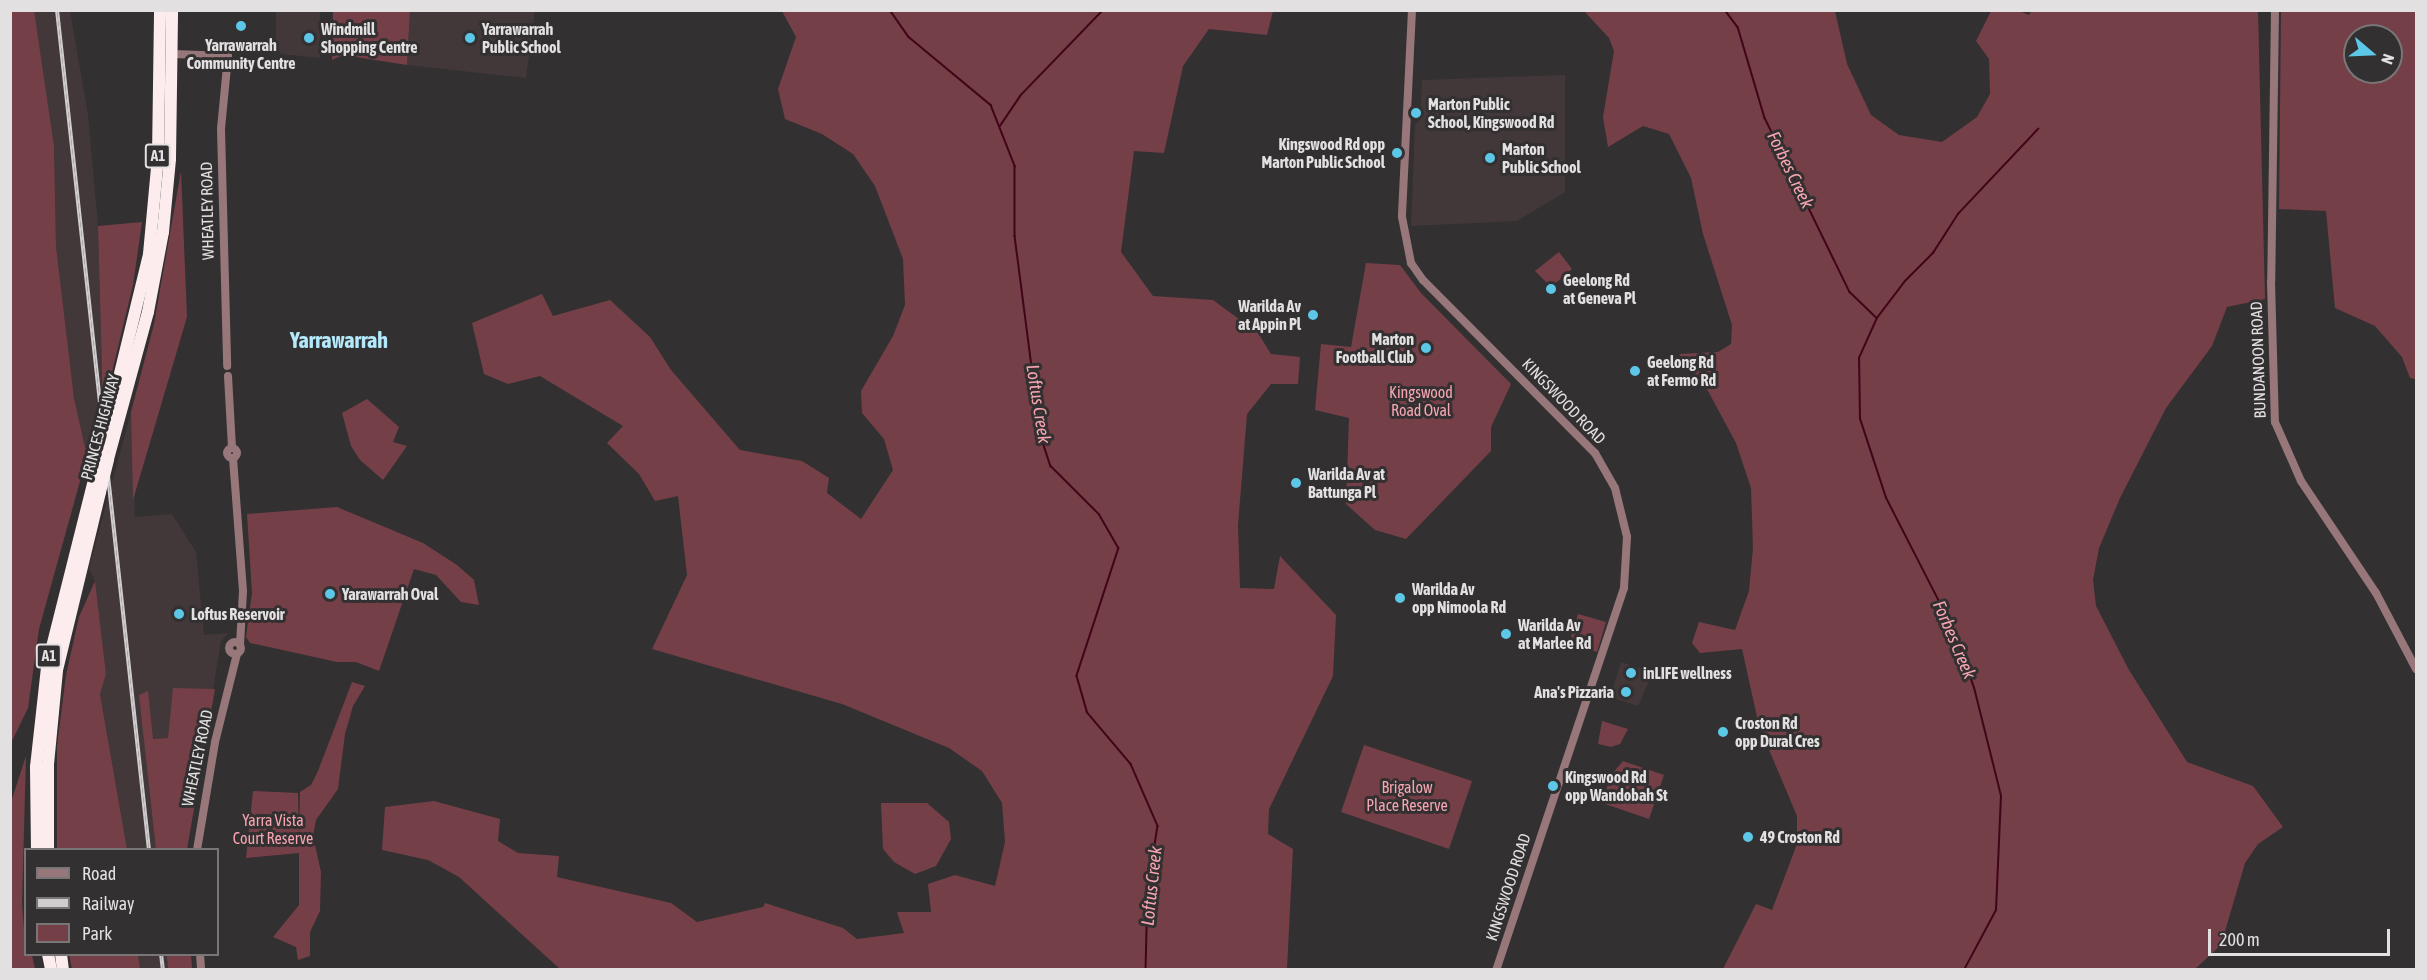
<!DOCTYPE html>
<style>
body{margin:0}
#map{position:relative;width:2427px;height:980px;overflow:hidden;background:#333031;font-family:"Asap Condensed",sans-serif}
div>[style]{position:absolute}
.built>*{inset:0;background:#423839}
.green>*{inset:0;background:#753f48}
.stream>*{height:1.5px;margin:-0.75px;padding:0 0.75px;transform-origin:0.75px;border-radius:0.75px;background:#420417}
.minor>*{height:8px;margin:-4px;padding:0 4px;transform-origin:4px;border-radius:4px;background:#98777b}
.minor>.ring{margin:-4px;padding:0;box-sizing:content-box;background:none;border:8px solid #98777b;border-radius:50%}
.highway>*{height:12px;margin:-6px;padding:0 6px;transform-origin:6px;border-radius:6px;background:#fdecee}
.rail>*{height:4px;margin-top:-2px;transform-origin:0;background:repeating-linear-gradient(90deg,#333031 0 4.5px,#d0cdce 0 9px);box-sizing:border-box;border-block:2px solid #d0cdce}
.highway-bridge>*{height:12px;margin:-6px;padding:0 6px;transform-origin:6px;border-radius:6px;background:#fdecee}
.dots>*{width:16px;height:16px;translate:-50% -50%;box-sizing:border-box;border:3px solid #333031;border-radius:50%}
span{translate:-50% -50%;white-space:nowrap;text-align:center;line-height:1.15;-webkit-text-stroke:6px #333031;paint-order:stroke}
.shield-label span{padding:2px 4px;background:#333031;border:2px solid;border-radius:4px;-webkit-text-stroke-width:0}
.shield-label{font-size:15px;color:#e2e0e0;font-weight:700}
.poi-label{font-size:16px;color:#e2e0e0;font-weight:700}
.left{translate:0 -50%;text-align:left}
.right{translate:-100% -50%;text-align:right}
.street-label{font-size:16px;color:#e2e0e0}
.park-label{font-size:16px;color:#f7a5b1}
.water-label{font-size:18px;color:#f7a5b1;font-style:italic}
.district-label{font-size:22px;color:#b3e9fb;font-weight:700}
.frame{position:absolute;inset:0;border:12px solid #e2e0e0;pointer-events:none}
.legend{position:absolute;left:24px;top:848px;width:195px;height:108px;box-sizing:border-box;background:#333031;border:2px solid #797677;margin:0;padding:8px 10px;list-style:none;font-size:18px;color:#e2e0e0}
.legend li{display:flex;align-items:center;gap:12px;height:30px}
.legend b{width:30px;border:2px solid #797677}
.north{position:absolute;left:2343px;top:24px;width:60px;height:60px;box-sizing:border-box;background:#333031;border:2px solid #797677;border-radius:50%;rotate:109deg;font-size:16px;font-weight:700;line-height:24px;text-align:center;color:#e2e0e0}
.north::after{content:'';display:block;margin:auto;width:21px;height:27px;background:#5cc7e7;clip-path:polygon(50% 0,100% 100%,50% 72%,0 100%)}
.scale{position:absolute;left:2208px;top:929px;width:182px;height:27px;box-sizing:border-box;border:3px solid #e2e0e0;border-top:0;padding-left:8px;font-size:18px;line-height:21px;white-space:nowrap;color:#e2e0e0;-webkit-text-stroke:4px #333031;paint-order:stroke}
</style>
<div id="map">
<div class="built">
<i style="clip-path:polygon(34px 11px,70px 11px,88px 115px,98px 226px,103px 409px,87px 456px,74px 398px,56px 245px,54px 146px)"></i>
<i style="clip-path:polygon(276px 11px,320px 11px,320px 58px,282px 54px,276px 49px)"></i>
<i style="clip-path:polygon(410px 11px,535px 11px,526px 78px,407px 65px)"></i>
<i style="clip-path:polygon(1565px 75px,1565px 192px,1517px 221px,1411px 226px,1415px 125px,1420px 120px,1422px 80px)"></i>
<i style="clip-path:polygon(131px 412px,135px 517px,172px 514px,196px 552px,204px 635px,228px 633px,221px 641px,187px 849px,127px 849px,100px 693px,106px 674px,95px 582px,89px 568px)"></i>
<i style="clip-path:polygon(1621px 662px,1653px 672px,1638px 706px,1610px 697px)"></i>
<i style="clip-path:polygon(138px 955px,191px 955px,192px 969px,140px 969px)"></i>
</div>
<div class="green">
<i style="clip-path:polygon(34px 10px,54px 146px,56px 246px,74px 398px,87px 456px,39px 629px,28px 708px,11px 743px,10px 11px)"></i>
<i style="clip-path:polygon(2032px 10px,2258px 11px,2265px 299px,2227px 307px,2212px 346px,2166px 408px,2120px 498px,2099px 548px,2093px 580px,2096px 606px,2129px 670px,2187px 762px,2253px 786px,2283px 827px,2258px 844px,2245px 863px,2221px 945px,2195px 969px,1723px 969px,1756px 904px,1772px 910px,1797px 844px,1797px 816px,1759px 726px,1742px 649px,1700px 653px,1692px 643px,1699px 622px,1735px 630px,1749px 591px,1753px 548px,1751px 488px,1736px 443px,1708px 391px,1679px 354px,1718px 352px,1731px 344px,1732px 325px,1703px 234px,1691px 178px,1669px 134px,1643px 126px,1608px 147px,1603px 117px,1614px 51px,1609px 38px,1584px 11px,1835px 11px,1847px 64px,1871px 115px,1899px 135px,1942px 142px,1977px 117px,1990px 94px,1989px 59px,1976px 41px,1991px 11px,2019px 11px,2029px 15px)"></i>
<i style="clip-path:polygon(333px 11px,410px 11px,407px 65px,343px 55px,332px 60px)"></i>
<i style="clip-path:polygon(782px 11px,1273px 11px,1267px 35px,1209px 29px,1183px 66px,1164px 153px,1134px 151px,1121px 252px,1153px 296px,1213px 300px,1258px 333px,1271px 354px,1300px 357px,1298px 384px,1271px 384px,1247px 414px,1238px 525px,1240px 588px,1274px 589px,1280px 556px,1336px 615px,1333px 676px,1269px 809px,1268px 834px,1293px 849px,1287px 969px,560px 969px,459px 877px,428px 860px,382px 850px,385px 807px,434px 801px,500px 819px,498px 841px,518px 853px,559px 856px,557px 877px,671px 903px,697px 922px,763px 907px,765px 903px,843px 928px,857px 939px,904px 933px,897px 912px,931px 912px,928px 884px,955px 875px,995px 886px,1005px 842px,1002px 803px,982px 771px,949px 748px,842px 704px,652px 649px,687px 575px,678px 496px,655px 501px,639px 474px,607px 443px,623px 426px,540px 376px,508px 384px,484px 374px,472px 323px,542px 294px,553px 316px,610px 300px,650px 337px,671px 370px,740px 450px,802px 461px,829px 478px,827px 493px,861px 519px,893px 470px,884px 439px,862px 413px,861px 391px,893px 336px,905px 305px,903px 259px,875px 186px,853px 154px,822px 134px,785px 119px,778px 89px,796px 37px)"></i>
<i style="clip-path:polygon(evenodd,2281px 11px,2416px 11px,2416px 379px,2410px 378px,2402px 357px,2375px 326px,2335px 308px,2326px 211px,2279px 209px,2281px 11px,2355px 36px,2391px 36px,2391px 72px,2355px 72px,2355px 36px)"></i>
<i style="clip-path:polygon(181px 171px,187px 317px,133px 500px,131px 412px,154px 324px)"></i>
<i style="clip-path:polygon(142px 222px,133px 285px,103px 409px,98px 226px)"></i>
<i style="clip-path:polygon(1559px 252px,1572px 269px,1551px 287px,1535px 271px)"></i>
<i style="clip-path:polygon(1366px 263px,1400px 265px,1421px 293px,1511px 384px,1491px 427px,1491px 451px,1406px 539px,1375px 530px,1346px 504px,1349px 418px,1315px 410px,1321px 344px,1351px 347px)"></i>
<i style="clip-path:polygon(367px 399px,399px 427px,393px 442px,407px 446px,383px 480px,360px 460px,351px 446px,342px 413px)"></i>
<i style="clip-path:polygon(337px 507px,423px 543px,457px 565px,474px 580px,479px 605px,461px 602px,436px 575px,414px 569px,379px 671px,356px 662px,337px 662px,250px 643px,246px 637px,252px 593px,247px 514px)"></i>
<i style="clip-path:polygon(95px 581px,106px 674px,100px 694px,127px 849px,57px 849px,57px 746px,66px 675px,79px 617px)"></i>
<i style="clip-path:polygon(1578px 614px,1606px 622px,1597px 652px,1569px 643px)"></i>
<i style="clip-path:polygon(352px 682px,365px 686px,353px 706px,345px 734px,338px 789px,316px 820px,313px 836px,321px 872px,320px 911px,310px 932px,310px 956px,298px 960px,296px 947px,273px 937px,299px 905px,299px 853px,246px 858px,253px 791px,298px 793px,299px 839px,300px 792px,311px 785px,318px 771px)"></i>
<i style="clip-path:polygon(173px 688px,215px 689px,187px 849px,156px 849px,139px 695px,148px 691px,153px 739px,168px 738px)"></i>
<i style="clip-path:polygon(1602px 721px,1628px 729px,1620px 744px,1611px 747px,1598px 744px)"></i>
<i style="clip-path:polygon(1364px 745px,1472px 781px,1449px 849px,1341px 812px)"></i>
<i style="clip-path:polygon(26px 756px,22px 904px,26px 954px,32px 955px,35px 969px,11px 969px,11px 802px)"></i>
<i style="clip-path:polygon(1623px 761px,1664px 775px,1649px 819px,1602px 803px,1611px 775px)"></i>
<i style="clip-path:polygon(881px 803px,927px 803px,949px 822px,951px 839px,936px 866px,915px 874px,894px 862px,883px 849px)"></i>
<i style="clip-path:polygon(69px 955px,138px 955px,140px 969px,72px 969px)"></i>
<i style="clip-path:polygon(167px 955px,191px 955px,192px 969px,168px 969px)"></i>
</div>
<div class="stream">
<i style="left:890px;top:10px;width:33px;rotate:55deg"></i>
<i style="left:909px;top:37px;width:107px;rotate:39.7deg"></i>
<i style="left:991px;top:105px;width:66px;rotate:68.5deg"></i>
<i style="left:1015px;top:166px;width:70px;rotate:90deg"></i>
<i style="left:1015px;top:236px;width:202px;rotate:82.6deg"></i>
<i style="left:1041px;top:436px;width:32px;rotate:72deg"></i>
<i style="left:1051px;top:466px;width:68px;rotate:45deg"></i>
<i style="left:1099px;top:514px;width:39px;rotate:60deg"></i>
<i style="left:1119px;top:548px;width:135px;rotate:108.2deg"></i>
<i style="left:1077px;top:676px;width:37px;rotate:74deg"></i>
<i style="left:1087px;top:712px;width:68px;rotate:49.8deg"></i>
<i style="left:1131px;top:764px;width:68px;rotate:66.5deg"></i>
<i style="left:1158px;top:826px;width:64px;rotate:99deg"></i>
<i style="left:1148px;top:889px;width:81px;rotate:91.4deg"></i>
<i style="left:1725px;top:10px;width:21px;rotate:53deg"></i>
<i style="left:1738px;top:27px;width:95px;rotate:73.5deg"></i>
<i style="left:1765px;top:118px;width:194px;rotate:64deg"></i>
<i style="left:1850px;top:292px;width:37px;rotate:44deg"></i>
<i style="left:1000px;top:126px;width:36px;rotate:-56deg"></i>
<i style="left:1020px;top:96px;width:120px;rotate:-46deg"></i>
<i style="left:1964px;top:970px;width:68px;rotate:-61.9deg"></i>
<i style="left:1996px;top:910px;width:114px;rotate:-87.5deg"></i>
<i style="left:2001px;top:796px;width:111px;rotate:-104deg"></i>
<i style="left:1974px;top:688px;width:63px;rotate:-109.6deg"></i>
<i style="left:1953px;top:629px;width:147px;rotate:-117.1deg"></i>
<i style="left:1886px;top:498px;width:83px;rotate:-108.2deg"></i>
<i style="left:1860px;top:419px;width:61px;rotate:-90.9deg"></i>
<i style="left:1859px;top:358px;width:44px;rotate:-65.8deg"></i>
<i style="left:1877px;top:318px;width:46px;rotate:-52.9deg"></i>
<i style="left:1905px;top:281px;width:40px;rotate:-45deg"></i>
<i style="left:1933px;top:253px;width:46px;rotate:-57.3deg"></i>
<i style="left:1958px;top:214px;width:117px;rotate:-46.7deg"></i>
</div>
<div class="minor">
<i style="left:1412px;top:10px;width:207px;rotate:92.8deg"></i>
<i style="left:1402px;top:217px;width:47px;rotate:78.9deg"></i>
<i style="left:1411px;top:263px;width:21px;rotate:55deg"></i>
<i style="left:1423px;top:280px;width:244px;rotate:45.2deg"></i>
<i style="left:1595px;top:453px;width:40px;rotate:60.3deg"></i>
<i style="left:1615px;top:488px;width:50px;rotate:76.2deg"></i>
<i style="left:1627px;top:537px;width:51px;rotate:93.4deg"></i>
<i style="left:1624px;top:588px;width:403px;rotate:108.5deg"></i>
<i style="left:2275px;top:10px;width:272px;rotate:90.8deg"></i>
<i style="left:2271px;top:282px;width:140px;rotate:88.4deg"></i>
<i style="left:2275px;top:422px;width:64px;rotate:66.2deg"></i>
<i style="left:2301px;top:481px;width:135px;rotate:56.2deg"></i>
<i style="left:2376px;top:593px;width:86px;rotate:62.2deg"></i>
<i style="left:173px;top:54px;width:55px;rotate:2.1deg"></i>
<i style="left:228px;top:56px;width:73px;rotate:95.5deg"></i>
<i style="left:221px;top:129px;width:237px;rotate:88.5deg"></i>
<i style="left:228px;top:376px;width:72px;rotate:86.8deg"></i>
<i class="ring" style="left:227px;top:448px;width:2px;height:2px"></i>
<i style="left:233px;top:458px;width:133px;rotate:85.7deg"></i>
<i style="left:243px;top:591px;width:54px;rotate:93.2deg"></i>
<i class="ring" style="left:229px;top:642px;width:4px;height:4px"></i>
<i style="left:197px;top:850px;width:109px;rotate:-80.5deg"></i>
<i style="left:215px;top:742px;width:91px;rotate:-76deg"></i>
<i style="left:200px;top:954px;width:16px;rotate:86deg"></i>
</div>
<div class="highway">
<i style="left:105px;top:435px;width:186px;rotate:-76.3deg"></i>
<i style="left:149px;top:254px;width:97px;rotate:-84.7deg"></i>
<i style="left:158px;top:157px;width:147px;rotate:-89.2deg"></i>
<i style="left:108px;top:459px;width:152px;rotate:-74.8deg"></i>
<i style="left:148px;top:312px;width:81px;rotate:-79.4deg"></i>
<i style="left:163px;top:232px;width:73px;rotate:-84.5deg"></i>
<i style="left:170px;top:159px;width:149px;rotate:-89.2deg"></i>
<i style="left:37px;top:850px;width:83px;rotate:-90.7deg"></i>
<i style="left:36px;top:767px;width:101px;rotate:-83.7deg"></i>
<i style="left:47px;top:667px;width:205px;rotate:-75.9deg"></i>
<i style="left:48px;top:850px;width:86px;rotate:-90deg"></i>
<i style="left:48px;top:764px;width:94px;rotate:-84.5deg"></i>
<i style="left:57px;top:670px;width:183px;rotate:-76.4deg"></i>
<i style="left:48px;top:954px;width:16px;rotate:79deg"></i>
<i style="left:61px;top:954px;width:16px;rotate:83deg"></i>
</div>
<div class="rail">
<i style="left:57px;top:10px;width:845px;rotate:83.75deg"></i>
<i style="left:161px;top:954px;width:16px;rotate:83deg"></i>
</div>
<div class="highway-bridge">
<i style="left:97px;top:468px;width:34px;rotate:-76deg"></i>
<i style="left:100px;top:492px;width:34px;rotate:-76deg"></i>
</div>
<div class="dots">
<i style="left:241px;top:26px;background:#5cc7e7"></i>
<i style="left:309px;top:38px;background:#5cc7e7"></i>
<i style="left:470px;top:38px;background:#5cc7e7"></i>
<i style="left:1416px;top:113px;background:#5cc7e7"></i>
<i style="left:1397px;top:153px;background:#5cc7e7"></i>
<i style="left:1490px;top:158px;background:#5cc7e7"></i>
<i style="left:1551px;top:289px;background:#5cc7e7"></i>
<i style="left:1313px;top:315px;background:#5cc7e7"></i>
<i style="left:1426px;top:348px;background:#5cc7e7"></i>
<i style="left:1635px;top:371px;background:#5cc7e7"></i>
<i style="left:1296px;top:483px;background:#5cc7e7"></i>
<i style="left:330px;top:594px;background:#5cc7e7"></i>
<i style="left:1400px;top:598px;background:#5cc7e7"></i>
<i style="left:179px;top:614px;background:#5cc7e7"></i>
<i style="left:1506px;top:634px;background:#5cc7e7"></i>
<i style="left:1631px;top:673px;background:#5cc7e7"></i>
<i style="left:1626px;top:692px;background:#5cc7e7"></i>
<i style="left:1723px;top:732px;background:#5cc7e7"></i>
<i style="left:1553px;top:786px;background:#5cc7e7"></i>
<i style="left:1748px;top:837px;background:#5cc7e7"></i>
</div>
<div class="shield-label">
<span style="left:158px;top:156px">A1</span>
<span style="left:49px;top:656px">A1</span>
</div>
<div class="poi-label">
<span class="left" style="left:321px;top:38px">Windmill<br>Shopping Centre</span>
<span class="left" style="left:482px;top:38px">Yarrawarrah<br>Public School</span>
<span style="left:241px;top:54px">Yarrawarrah<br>Community Centre</span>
<span class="left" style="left:1428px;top:113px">Marton Public<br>School, Kingswood Rd</span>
<span class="right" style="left:1385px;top:153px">Kingswood Rd opp<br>Marton Public School</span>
<span class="left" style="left:1502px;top:158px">Marton<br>Public School</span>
<span class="left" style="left:1563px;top:289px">Geelong Rd<br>at Geneva Pl</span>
<span class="right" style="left:1301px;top:315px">Warilda Av<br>at Appin Pl</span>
<span class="right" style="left:1414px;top:348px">Marton<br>Football Club</span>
<span class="left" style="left:1647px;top:371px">Geelong Rd<br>at Fermo Rd</span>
<span class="left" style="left:1308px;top:483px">Warilda Av at<br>Battunga Pl</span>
<span class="left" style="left:1412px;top:598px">Warilda Av<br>opp Nimoola Rd</span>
<span class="left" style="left:342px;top:594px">Yarawarrah Oval</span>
<span class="left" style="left:191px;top:614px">Loftus Reservoir</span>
<span class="left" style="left:1518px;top:634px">Warilda Av<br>at Marlee Rd</span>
<span class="left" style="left:1643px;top:673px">inLIFE wellness</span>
<span class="right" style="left:1614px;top:692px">Ana's Pizzaria</span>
<span class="left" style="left:1735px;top:732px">Croston Rd<br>opp Dural Cres</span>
<span class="left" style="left:1565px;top:786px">Kingswood Rd<br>opp Wandobah St</span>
<span class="left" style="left:1760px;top:837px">49 Croston Rd</span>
</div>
<div class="street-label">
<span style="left:207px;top:211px;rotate:-91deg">WHEATLEY ROAD</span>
<span style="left:2258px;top:360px;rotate:-92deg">BUNDANOON ROAD</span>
<span style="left:1564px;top:401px;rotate:46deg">KINGSWOOD ROAD</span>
<span style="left:100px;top:427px;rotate:-75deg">PRINCES HIGHWAY</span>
<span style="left:197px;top:758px;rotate:-78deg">WHEATLEY ROAD</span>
<span style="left:1508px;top:887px;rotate:-72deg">KINGSWOOD ROAD</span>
</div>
<div class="park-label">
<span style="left:1421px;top:401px">Kingswood<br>Road Oval</span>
<span style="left:1407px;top:796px">Brigalow<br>Place Reserve</span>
<span style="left:273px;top:829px">Yarra Vista<br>Court Reserve</span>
</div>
<div class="water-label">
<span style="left:1790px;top:170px;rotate:64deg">Forbes Creek</span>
<span style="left:1038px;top:404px;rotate:81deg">Loftus Creek</span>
<span style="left:1954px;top:640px;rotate:67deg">Forbes Creek</span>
<span style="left:1152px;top:886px;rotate:-84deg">Loftus Creek</span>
</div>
<div class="district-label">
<span style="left:339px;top:341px">Yarrawarrah</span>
</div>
<div class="frame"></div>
<ul class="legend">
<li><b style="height:8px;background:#98777b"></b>Road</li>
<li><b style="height:8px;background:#d0cdce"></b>Railway</li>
<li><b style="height:16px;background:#753f48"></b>Park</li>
</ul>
<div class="north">N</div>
<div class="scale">200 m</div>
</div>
